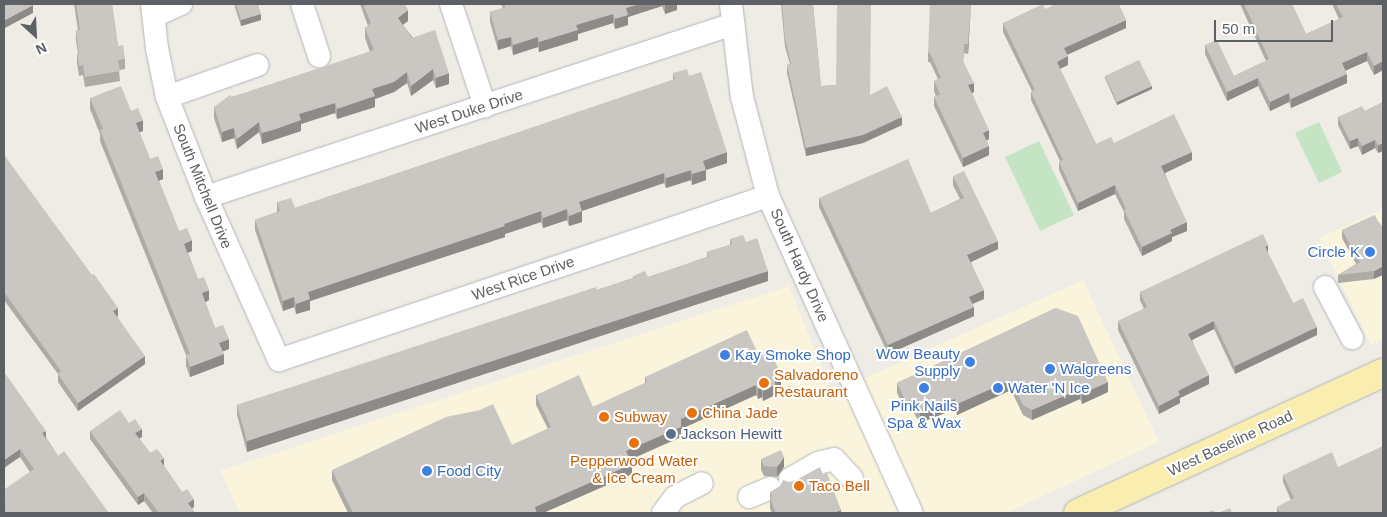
<!DOCTYPE html>
<style>
body{margin:0}
#map{position:relative;width:1387px;height:517px;overflow:hidden;background:#eeece5;font-family:Arial,sans-serif}
div>[style]{position:absolute}
.commercial>*{inset:0;background:#fbf4dd}
.green>*{inset:0;background:#c4e4c4}
.roads{filter:drop-shadow(0 0 1px #b2b5b9) drop-shadow(0 0 1px #b2b5b9)}
.minor>*{height:22px;margin:-11px;padding:0 11px;transform-origin:11px;border-radius:11px;background:#fff}
.major>*{height:28px;margin:-14px;padding:0 14px;transform-origin:14px;border-radius:14px;background:#f9edb0}
.wall>*{inset:0;background:#aeaba7}
.shaded-wall>*{inset:0;background:#8d8b88}
.building>*{inset:0;background:#cac7c2}
.dots>*{width:14px;height:14px;translate:-50% -50%;box-sizing:border-box;border:2px solid #fff;border-radius:50%}
span{translate:-50% -50%;white-space:nowrap;text-align:center;line-height:1.15;-webkit-text-stroke:4px #fff;paint-order:stroke}
.street-label{font-size:15px;color:#5d6064}
.shop-label{font-size:15px;color:#366cbe}
.right{translate:-100% -50%;text-align:right}
.left{translate:0 -50%;text-align:left}
.food-label{font-size:15px;color:#c56008}
.service-label{font-size:15px;color:#4e5e75}
.frame{position:absolute;inset:0;border:5px solid #5d6064;pointer-events:none}
.north{position:absolute;left:10px;top:10px;width:50px;height:50px;-webkit-text-stroke:4px #fff;paint-order:stroke;rotate:155deg;font-size:14px;font-weight:700;line-height:20px;text-align:center;color:#5d6064}
.north::after{content:'';display:block;margin:auto;width:18px;height:22px;background:#5d6064;clip-path:polygon(50% 0,100% 100%,50% 72%,0 100%)}
.scale{position:absolute;left:1214px;top:20px;width:119px;height:22px;box-sizing:border-box;border:2px solid #5d6064;border-top:0;padding-left:6px;font-size:15px;line-height:18px;white-space:nowrap;color:#5d6064;-webkit-text-stroke:4px #fff;paint-order:stroke}
</style>
<div id="map">
<div class="commercial">
<i style="clip-path:polygon(1383px 209px,1383px 339px,1371px 345px,1319px 238px)"></i>
<i style="clip-path:polygon(1083px 280px,1159px 442px,1006px 513px,240px 513px,220px 471px,789px 286px,832px 393px)"></i>
</div>
<div class="green">
<i style="clip-path:polygon(1319px 122px,1342px 172px,1319px 183px,1295px 133px)"></i>
<i style="clip-path:polygon(1039px 141px,1074px 215px,1040px 231px,1005px 157px)"></i>
</div>
<div class="roads">
<div class="minor">
<i style="left:152px;top:4px;width:44px;rotate:83.5deg"></i>
<i style="left:157px;top:48px;width:50px;rotate:78.5deg"></i>
<i style="left:167px;top:97px;width:107px;rotate:68.7deg"></i>
<i style="left:206px;top:197px;width:179px;rotate:65.9deg"></i>
<i style="left:279px;top:360px;width:516px;rotate:-18.54deg"></i>
<i style="left:302px;top:4px;width:55px;rotate:71.9deg"></i>
<i style="left:451px;top:4px;width:108px;rotate:71.6deg"></i>
<i style="left:731px;top:4px;width:94px;rotate:83.3deg"></i>
<i style="left:742px;top:97px;width:102px;rotate:75.3deg"></i>
<i style="left:768px;top:196px;width:348px;rotate:65.6deg"></i>
<i style="left:154px;top:16px;width:30px;rotate:-24deg"></i>
<i style="left:167px;top:97px;width:96px;rotate:-19.4deg"></i>
<i style="left:206px;top:197px;width:555px;rotate:-18.17deg"></i>
<i style="left:1325px;top:287px;width:58px;rotate:62.1deg"></i>
<i style="left:790px;top:479px;width:32px;rotate:-30deg"></i>
<i style="left:818px;top:463px;width:16px;rotate:-14deg"></i>
<i style="left:834px;top:459px;width:26px;rotate:47deg"></i>
<i style="left:749px;top:497px;width:23px;rotate:-23deg"></i>
<i style="left:663px;top:513px;width:20px;rotate:-53deg"></i>
<i style="left:675px;top:497px;width:30px;rotate:-27deg"></i>
</div>
<div class="major">
<i style="left:1078px;top:513px;width:336px;rotate:-24.7deg"></i>
</div>
</div>
<div class="wall">
<i style="clip-path:polygon(74px 4px,112px 4px,118px 46px,125px 59px,125px 69px,119px 70px,120px 81px,85px 87px,83px 75px,79px 76px,77px 63px,77px 53px,78px 53px,76px 40px,76px 30px,78px 30px)"></i>
<i style="clip-path:polygon(235px 4px,258px 4px,261px 20px,241px 26px,235px 7px)"></i>
<i style="clip-path:polygon(360px 4px,405px 4px,408px 21px,403px 25px,449px 84px,436px 88px,433px 80px,411px 96px,407px 83px,394px 92px,375px 99px,375px 107px,337px 119px,335px 113px,301px 124px,301px 131px,276px 139px,262px 144px,259px 132px,237px 149px,234px 138px,222px 142px,214px 118px,214px 107px,232px 97px,370px 52px,365px 38px,365px 28px,368px 26px)"></i>
<i style="clip-path:polygon(501px 4px,677px 4px,677px 10px,665px 14px,662px 6px,628px 17px,628px 25px,615px 29px,613px 23px,578px 34px,578px 40px,539px 52px,538px 47px,513px 55px,511px 46px,498px 50px,490px 22px,490px 12px,503px 8px)"></i>
<i style="clip-path:polygon(781px 4px,813px 4px,821px 86px,836px 85px,870px 95px,902px 125px,863px 143px,806px 156px,787px 73px,787px 65px,790px 64px,785px 47px)"></i>
<i style="clip-path:polygon(971px 4px,968px 54px,964px 53px,963px 62px,974px 92px,972px 93px,989px 139px,987px 140px,989px 155px,963px 167px,934px 106px,934px 97px,936px 96px,934px 91px,934px 81px,938px 79px,930px 62px,928px 62px,928px 52px)"></i>
<i style="clip-path:polygon(1240px 4px,1292px 4px,1306px 34px,1339px 19px,1332px 4px,1383px 4px,1383px 70px,1374px 75px,1367px 61px,1345px 71px,1347px 83px,1291px 108px,1289px 102px,1270px 111px,1258px 86px,1227px 101px,1205px 54px,1205px 45px,1234px 76px,1266px 61px)"></i>
<i style="clip-path:polygon(1045px 9px,1126px 28px,1067px 55px,1068px 65px,1060px 69px,1096px 144px,1114px 143px,1192px 160px,1165px 173px,1187px 231px,1172px 237px,1172px 241px,1142px 256px,1124px 219px,1124px 212px,1115px 194px,1078px 211px,1059px 170px,1059px 162px,1060px 161px,1031px 100px,1031px 92px,1032px 91px,1003px 32px,1003px 23px)"></i>
<i style="clip-path:polygon(673px 73px,689px 76px,727px 163px,706px 170px,706px 180px,692px 185px,691px 180px,666px 188px,664px 183px,582px 211px,582px 222px,569px 226px,567px 220px,543px 228px,541px 222px,505px 234px,505px 237px,310px 301px,310px 310px,296px 314px,294px 307px,283px 311px,255px 230px,255px 220px,277px 212px,277px 202px,295px 208px,673px 80px)"></i>
<i style="clip-path:polygon(1105px 76px,1152px 89px,1117px 105px,1105px 78px)"></i>
<i style="clip-path:polygon(90px 98px,131px 111px,143px 131px,139px 132px,150px 159px,163px 179px,159px 181px,179px 231px,192px 251px,188px 253px,198px 279px,209px 300px,205px 302px,215px 328px,229px 349px,223px 351px,224px 364px,190px 377px,186px 366px,186px 355px,100px 141px,100px 134px,90px 109px)"></i>
<i style="clip-path:polygon(1383px 102px,1378px 153px,1375px 148px,1362px 155px,1358px 146px,1350px 149px,1338px 125px,1338px 117px,1365px 111px)"></i>
<i style="clip-path:polygon(4px 155px,118px 316px,117px 316px,145px 364px,78px 411px,58px 382px,58px 374px,4px 300px)"></i>
<i style="clip-path:polygon(953px 176px,998px 249px,971px 262px,984px 299px,973px 304px,974px 316px,888px 354px,819px 207px,819px 198px,931px 213px,960px 199px,953px 185px)"></i>
<i style="clip-path:polygon(1375px 215px,1374px 279px,1338px 283px,1338px 275px,1356px 264px,1342px 238px,1342px 230px)"></i>
<i style="clip-path:polygon(730px 239px,746px 242px,768px 281px,247px 452px,237px 415px,237px 405px,597px 290px,633px 278px,633px 276px,648px 277px,684px 265px,707px 257px,707px 252px,730px 245px)"></i>
<i style="clip-path:polygon(1268px 253px,1293px 303px,1317px 335px,1235px 374px,1214px 329px,1192px 340px,1209px 384px,1180px 398px,1180px 403px,1159px 414px,1118px 330px,1118px 321px,1144px 309px,1140px 300px,1140px 292px)"></i>
<i style="clip-path:polygon(1056px 308px,1108px 392px,1082px 404px,1080px 399px,1032px 420px,1023px 415px,1011px 390px,957px 415px,955px 409px,920px 423px,912px 410px,906px 412px,897px 393px,897px 383px)"></i>
<i style="clip-path:polygon(759px 356px,781px 385px,775px 387px,775px 395px,763px 401px,762px 397px,758px 399px,756px 395px,681px 429px,681px 437px,630px 460px,632px 474px,543px 513px,348px 513px,332px 480px,332px 470px,512px 445px,548px 429px,536px 405px,536px 395px,593px 407px,645px 383px,645px 377px)"></i>
<i style="clip-path:polygon(4px 372px,58px 456px,109px 513px,4px 513px,4px 490px,30px 472px,20px 457px)"></i>
<i style="clip-path:polygon(129px 423px,142px 437px,139px 438px,150px 453px,164px 466px,182px 492px,194px 507px,192px 508px,195px 513px,153px 513px,144px 501px,138px 505px,90px 439px,90px 431px)"></i>
<i style="clip-path:polygon(761px 459px,784px 467px,777px 477px,764px 476px,761px 470px)"></i>
<i style="clip-path:polygon(1338px 467px,1383px 513px,1277px 513px,1277px 507px,1291px 500px,1283px 482px,1283px 475px)"></i>
<i style="clip-path:polygon(770px 492px,841px 513px,772px 513px,770px 509px)"></i>
</div>
<div class="shaded-wall">
<i style="clip-path:polygon(640px 4px,662px 4px,662px 6px,628px 17px,628px 25px,615px 29px,615px 19px,626px 8px)"></i>
<i style="clip-path:polygon(665px 4px,677px 4px,677px 10px,665px 14px)"></i>
<i style="clip-path:polygon(971px 4px,968px 54px,968px 44px)"></i>
<i style="clip-path:polygon(33px 5px,33px 13px,5px 28px,5px 20px)"></i>
<i style="clip-path:polygon(408px 10px,408px 21px,398px 28px,398px 18px)"></i>
<i style="clip-path:polygon(261px 14px,261px 20px,241px 26px,241px 20px)"></i>
<i style="clip-path:polygon(613px 14px,613px 23px,578px 34px,578px 40px,539px 52px,539px 42px,576px 25px)"></i>
<i style="clip-path:polygon(1126px 20px,1126px 28px,1064px 56px,1064px 48px)"></i>
<i style="clip-path:polygon(511px 37px,511px 46px,498px 50px,498px 40px)"></i>
<i style="clip-path:polygon(538px 37px,538px 47px,513px 55px,513px 45px)"></i>
<i style="clip-path:polygon(1367px 52px,1367px 61px,1342px 72px,1342px 63px)"></i>
<i style="clip-path:polygon(1068px 56px,1068px 65px,1057px 70px,1057px 62px)"></i>
<i style="clip-path:polygon(1383px 61px,1383px 70px,1374px 75px,1374px 66px)"></i>
<i style="clip-path:polygon(433px 69px,433px 80px,411px 96px,411px 86px)"></i>
<i style="clip-path:polygon(407px 72px,407px 83px,394px 92px,375px 99px,375px 107px,337px 119px,337px 109px,372px 89px)"></i>
<i style="clip-path:polygon(449px 73px,449px 84px,436px 88px,436px 78px)"></i>
<i style="clip-path:polygon(1347px 74px,1347px 83px,1291px 108px,1291px 99px)"></i>
<i style="clip-path:polygon(1258px 78px,1258px 86px,1227px 101px,1227px 92px)"></i>
<i style="clip-path:polygon(974px 83px,974px 92px,968px 95px,968px 85px)"></i>
<i style="clip-path:polygon(1152px 86px,1152px 89px,1117px 105px,1117px 102px)"></i>
<i style="clip-path:polygon(1289px 93px,1289px 102px,1270px 111px,1270px 102px)"></i>
<i style="clip-path:polygon(335px 103px,335px 113px,301px 124px,301px 131px,262px 144px,262px 133px,299px 114px)"></i>
<i style="clip-path:polygon(902px 117px,902px 125px,863px 143px,806px 156px,806px 148px)"></i>
<i style="clip-path:polygon(143px 120px,143px 131px,136px 134px,136px 123px)"></i>
<i style="clip-path:polygon(259px 122px,259px 132px,237px 149px,237px 139px)"></i>
<i style="clip-path:polygon(234px 128px,234px 138px,222px 142px,222px 132px)"></i>
<i style="clip-path:polygon(989px 130px,989px 139px,983px 142px,983px 133px)"></i>
<i style="clip-path:polygon(1358px 138px,1358px 146px,1350px 149px,1350px 141px)"></i>
<i style="clip-path:polygon(1375px 140px,1375px 148px,1362px 155px,1362px 146px)"></i>
<i style="clip-path:polygon(1383px 143px,1383px 151px,1378px 153px,1378px 145px)"></i>
<i style="clip-path:polygon(989px 146px,989px 155px,963px 167px,963px 158px)"></i>
<i style="clip-path:polygon(727px 152px,727px 163px,706px 170px,706px 180px,692px 185px,692px 174px,703px 161px)"></i>
<i style="clip-path:polygon(1192px 152px,1192px 160px,1161px 175px,1161px 166px)"></i>
<i style="clip-path:polygon(163px 169px,163px 179px,155px 182px,155px 172px)"></i>
<i style="clip-path:polygon(691px 170px,691px 180px,666px 188px,666px 178px)"></i>
<i style="clip-path:polygon(664px 173px,664px 183px,579px 212px,579px 202px)"></i>
<i style="clip-path:polygon(1115px 185px,1115px 194px,1078px 211px,1078px 203px)"></i>
<i style="clip-path:polygon(567px 209px,567px 220px,543px 228px,543px 218px)"></i>
<i style="clip-path:polygon(541px 211px,541px 222px,505px 234px,505px 237px,310px 301px,310px 310px,296px 314px,296px 304px,308px 292px)"></i>
<i style="clip-path:polygon(582px 211px,582px 222px,569px 226px,569px 216px)"></i>
<i style="clip-path:polygon(1187px 222px,1187px 231px,1172px 237px,1172px 241px,1142px 256px,1142px 247px,1170px 230px)"></i>
<i style="clip-path:polygon(192px 240px,192px 251px,184px 254px,184px 244px)"></i>
<i style="clip-path:polygon(998px 241px,998px 249px,967px 264px,967px 255px)"></i>
<i style="clip-path:polygon(1268px 245px,1268px 254px,1265px 247px)"></i>
<i style="clip-path:polygon(1383px 266px,1383px 275px,1374px 279px,1374px 271px)"></i>
<i style="clip-path:polygon(768px 271px,768px 281px,247px 452px,247px 441px)"></i>
<i style="clip-path:polygon(209px 290px,209px 300px,202px 304px,202px 293px)"></i>
<i style="clip-path:polygon(984px 290px,984px 299px,969px 305px,969px 297px)"></i>
<i style="clip-path:polygon(294px 297px,294px 307px,283px 311px,283px 301px)"></i>
<i style="clip-path:polygon(974px 307px,974px 316px,888px 354px,888px 345px)"></i>
<i style="clip-path:polygon(118px 308px,118px 316px,113px 319px,113px 311px)"></i>
<i style="clip-path:polygon(1214px 321px,1214px 329px,1188px 342px,1188px 334px)"></i>
<i style="clip-path:polygon(1317px 327px,1317px 335px,1235px 374px,1235px 366px)"></i>
<i style="clip-path:polygon(229px 339px,229px 349px,219px 353px,219px 343px)"></i>
<i style="clip-path:polygon(224px 354px,224px 364px,190px 377px,190px 367px)"></i>
<i style="clip-path:polygon(145px 356px,145px 364px,78px 411px,78px 403px)"></i>
<i style="clip-path:polygon(781px 374px,781px 385px,775px 387px,775px 395px,763px 401px,763px 391px,775px 377px)"></i>
<i style="clip-path:polygon(1209px 375px,1209px 384px,1180px 398px,1180px 403px,1159px 414px,1159px 406px,1178px 391px)"></i>
<i style="clip-path:polygon(1011px 380px,1011px 390px,957px 415px,957px 404px)"></i>
<i style="clip-path:polygon(1108px 382px,1108px 392px,1082px 404px,1082px 394px)"></i>
<i style="clip-path:polygon(756px 385px,756px 395px,681px 429px,681px 437px,626px 461px,626px 451px,681px 419px)"></i>
<i style="clip-path:polygon(762px 387px,762px 397px,758px 399px,758px 389px)"></i>
<i style="clip-path:polygon(1080px 389px,1080px 399px,1032px 420px,1032px 410px)"></i>
<i style="clip-path:polygon(955px 399px,955px 409px,920px 423px,920px 413px)"></i>
<i style="clip-path:polygon(912px 400px,912px 410px,906px 412px,906px 402px)"></i>
<i style="clip-path:polygon(142px 429px,142px 437px,135px 441px,135px 433px)"></i>
<i style="clip-path:polygon(46px 431px,46px 439px,42px 433px)"></i>
<i style="clip-path:polygon(20px 449px,20px 457px,4px 468px,4px 460px)"></i>
<i style="clip-path:polygon(784px 457px,784px 467px,777px 477px,777px 467px)"></i>
<i style="clip-path:polygon(164px 458px,164px 466px,160px 461px)"></i>
<i style="clip-path:polygon(632px 464px,632px 474px,543px 513px,535px 513px,535px 507px)"></i>
<i style="clip-path:polygon(144px 493px,144px 501px,138px 505px,138px 497px)"></i>
<i style="clip-path:polygon(194px 499px,194px 507px,188px 511px,188px 503px)"></i>
<i style="clip-path:polygon(841px 510px,841px 513px,833px 513px)"></i>
</div>
<div class="building">
<i style="clip-path:polygon(4px 4px,33px 4px,33px 5px,5px 20px,4px 18px)"></i>
<i style="clip-path:polygon(76px 4px,112px 4px,118px 46px,123px 45px,125px 59px,118px 60px,120px 71px,85px 77px,83px 65px,79px 66px,77px 53px,79px 53px,76px 30px,80px 30px)"></i>
<i style="clip-path:polygon(236px 4px,258px 4px,261px 14px,241px 20px)"></i>
<i style="clip-path:polygon(363px 4px,405px 4px,408px 10px,398px 18px,412px 38px,435px 30px,449px 73px,436px 78px,433px 69px,411px 86px,407px 72px,394px 82px,372px 89px,375px 96px,337px 109px,335px 103px,299px 114px,301px 120px,276px 129px,262px 133px,259px 122px,237px 139px,234px 128px,222px 132px,214px 107px,230px 95px,232px 97px,374px 50px,365px 28px,371px 23px)"></i>
<i style="clip-path:polygon(504px 4px,640px 4px,626px 8px,628px 15px,615px 19px,613px 14px,576px 25px,578px 30px,539px 42px,538px 37px,513px 45px,511px 37px,498px 40px,490px 12px,506px 7px)"></i>
<i style="clip-path:polygon(782px 4px,813px 4px,821px 86px,836px 85px,837px 4px,871px 4px,870px 95px,887px 86px,902px 117px,863px 135px,806px 148px,787px 65px,791px 64px,785px 39px)"></i>
<i style="clip-path:polygon(930px 4px,971px 4px,968px 44px,964px 44px,963px 61px,974px 83px,968px 85px,989px 130px,983px 133px,989px 146px,963px 158px,934px 97px,940px 94px,934px 81px,941px 78px,930px 53px,928px 52px)"></i>
<i style="clip-path:polygon(1043px 4px,1045px 9px,1056px 4px,1119px 4px,1126px 20px,1064px 48px,1068px 56px,1057px 62px,1096px 144px,1111px 137px,1114px 143px,1174px 114px,1192px 152px,1161px 166px,1187px 222px,1170px 230px,1172px 233px,1142px 247px,1124px 210px,1126px 209px,1115px 185px,1078px 203px,1059px 162px,1063px 160px,1031px 92px,1035px 90px,1003px 23px)"></i>
<i style="clip-path:polygon(1244px 4px,1292px 4px,1306px 34px,1343px 17px,1336px 4px,1383px 4px,1383px 61px,1374px 66px,1367px 52px,1342px 63px,1347px 74px,1291px 99px,1289px 93px,1270px 102px,1258px 78px,1227px 92px,1205px 45px,1217px 40px,1234px 76px,1269px 59px)"></i>
<i style="clip-path:polygon(1139px 60px,1152px 86px,1117px 102px,1105px 76px)"></i>
<i style="clip-path:polygon(687px 69px,689px 76px,701px 72px,727px 152px,703px 161px,706px 170px,692px 174px,691px 170px,666px 178px,664px 173px,579px 202px,582px 211px,569px 216px,567px 209px,543px 218px,541px 211px,504px 224px,505px 226px,308px 292px,310px 299px,296px 304px,294px 297px,283px 301px,255px 220px,280px 211px,277px 202px,291px 198px,295px 208px,675px 79px,673px 73px)"></i>
<i style="clip-path:polygon(121px 86px,131px 111px,138px 108px,143px 120px,136px 123px,150px 159px,158px 156px,163px 169px,155px 172px,179px 231px,187px 228px,192px 240px,184px 244px,198px 279px,204px 277px,209px 290px,202px 293px,215px 328px,223px 325px,229px 339px,219px 343px,224px 354px,190px 367px,186px 355px,190px 354px,100px 130px,103px 129px,90px 98px)"></i>
<i style="clip-path:polygon(1383px 102px,1383px 143px,1378px 145px,1375px 140px,1362px 146px,1358px 138px,1350px 141px,1338px 117px,1362px 106px,1365px 111px)"></i>
<i style="clip-path:polygon(4px 155px,92px 275px,94px 274px,118px 308px,113px 311px,145px 356px,78px 403px,58px 374px,61px 371px,4px 292px)"></i>
<i style="clip-path:polygon(908px 159px,931px 213px,964px 198px,953px 176px,964px 171px,998px 241px,967px 255px,984px 290px,969px 297px,974px 307px,888px 345px,819px 198px)"></i>
<i style="clip-path:polygon(1375px 215px,1378px 221px,1383px 227px,1383px 266px,1374px 271px,1338px 275px,1360px 262px,1342px 230px)"></i>
<i style="clip-path:polygon(1263px 234px,1268px 245px,1265px 247px,1293px 303px,1303px 298px,1317px 327px,1235px 366px,1214px 321px,1188px 334px,1209px 375px,1178px 391px,1180px 395px,1159px 406px,1118px 321px,1147px 307px,1140px 292px)"></i>
<i style="clip-path:polygon(743px 235px,746px 242px,757px 238px,768px 271px,247px 441px,237px 405px,596px 287px,597px 290px,634px 278px,633px 276px,645px 271px,648px 277px,708px 257px,707px 252px,732px 244px,730px 239px)"></i>
<i style="clip-path:polygon(1056px 308px,1078px 316px,1108px 382px,1082px 394px,1080px 389px,1032px 410px,1023px 405px,1011px 380px,957px 404px,955px 399px,920px 413px,912px 400px,906px 402px,897px 383px)"></i>
<i style="clip-path:polygon(747px 330px,759px 356px,771px 353px,781px 374px,775px 377px,775px 385px,763px 391px,762px 387px,758px 389px,756px 385px,681px 419px,681px 427px,626px 451px,632px 464px,535px 507px,537px 513px,353px 513px,332px 470px,446px 417px,480px 410px,493px 404px,512px 445px,551px 427px,536px 395px,579px 375px,593px 407px,647px 382px,645px 377px)"></i>
<i style="clip-path:polygon(4px 372px,46px 431px,42px 433px,58px 456px,64px 451px,109px 513px,7px 513px,4px 509px,4px 490px,34px 469px,20px 449px,4px 460px)"></i>
<i style="clip-path:polygon(120px 410px,129px 423px,135px 419px,142px 429px,135px 433px,150px 453px,157px 449px,164px 458px,160px 461px,182px 492px,187px 489px,194px 499px,188px 503px,195px 513px,159px 513px,144px 493px,138px 497px,90px 431px)"></i>
<i style="clip-path:polygon(1383px 446px,1383px 513px,1280px 513px,1277px 507px,1294px 498px,1283px 475px,1332px 452px,1338px 467px)"></i>
<i style="clip-path:polygon(781px 450px,784px 457px,777px 467px,764px 466px,761px 459px)"></i>
<i style="clip-path:polygon(820px 467px,823px 475px,827px 473px,841px 510px,833px 513px,776px 513px,770px 498px,772px 497px,770px 492px,780px 486px,783px 480px,789px 482px,796px 480px)"></i>
<i style="clip-path:polygon(1230px 508px,1232px 513px,1218px 513px)"></i>
<i style="clip-path:polygon(1213px 510px,1214px 513px,1206px 513px)"></i>
</div>
<div class="dots">
<i style="left:1370px;top:252px;background:#3f7fe0"></i>
<i style="left:725px;top:355px;background:#3f7fe0"></i>
<i style="left:970px;top:362px;background:#3f7fe0"></i>
<i style="left:1050px;top:369px;background:#3f7fe0"></i>
<i style="left:764px;top:383px;background:#e8710a"></i>
<i style="left:924px;top:388px;background:#3f7fe0"></i>
<i style="left:998px;top:388px;background:#3f7fe0"></i>
<i style="left:692px;top:413px;background:#e8710a"></i>
<i style="left:604px;top:417px;background:#e8710a"></i>
<i style="left:671px;top:434px;background:#5c6f8a"></i>
<i style="left:634px;top:443px;background:#e8710a"></i>
<i style="left:427px;top:471px;background:#3f7fe0"></i>
<i style="left:799px;top:486px;background:#e8710a"></i>
</div>
<div class="street-label">
<span style="left:469px;top:111px;rotate:-18deg">West Duke Drive</span>
<span style="left:203px;top:186px;rotate:68deg">South Mitchell Drive</span>
<span style="left:800px;top:265px;rotate:66deg">South Hardy Drive</span>
<span style="left:523px;top:278px;rotate:-19deg">West Rice Drive</span>
<span style="left:1230px;top:443px;rotate:-25deg">West Baseline Road</span>
</div>
<div class="shop-label">
<span class="right" style="left:1360px;top:252px">Circle K</span>
<span class="right" style="left:960px;top:362px">Wow Beauty<br>Supply</span>
<span class="left" style="left:735px;top:355px">Kay Smoke Shop</span>
<span class="left" style="left:1060px;top:369px">Walgreens</span>
<span class="left" style="left:1008px;top:388px">Water 'N Ice</span>
<span style="left:924px;top:414px">Pink Nails<br>Spa &amp; Wax</span>
<span class="left" style="left:437px;top:471px">Food City</span>
</div>
<div class="food-label">
<span class="left" style="left:774px;top:383px">Salvadoreno<br>Restaurant</span>
<span class="left" style="left:702px;top:413px">China Jade</span>
<span class="left" style="left:614px;top:417px">Subway</span>
<span style="left:634px;top:469px">Pepperwood Water<br>&amp; Ice Cream</span>
<span class="left" style="left:809px;top:486px">Taco Bell</span>
</div>
<div class="service-label">
<span class="left" style="left:681px;top:434px">Jackson Hewitt</span>
</div>
<div class="frame"></div>
<div class="north">N</div>
<div class="scale">50 m</div>
</div>
